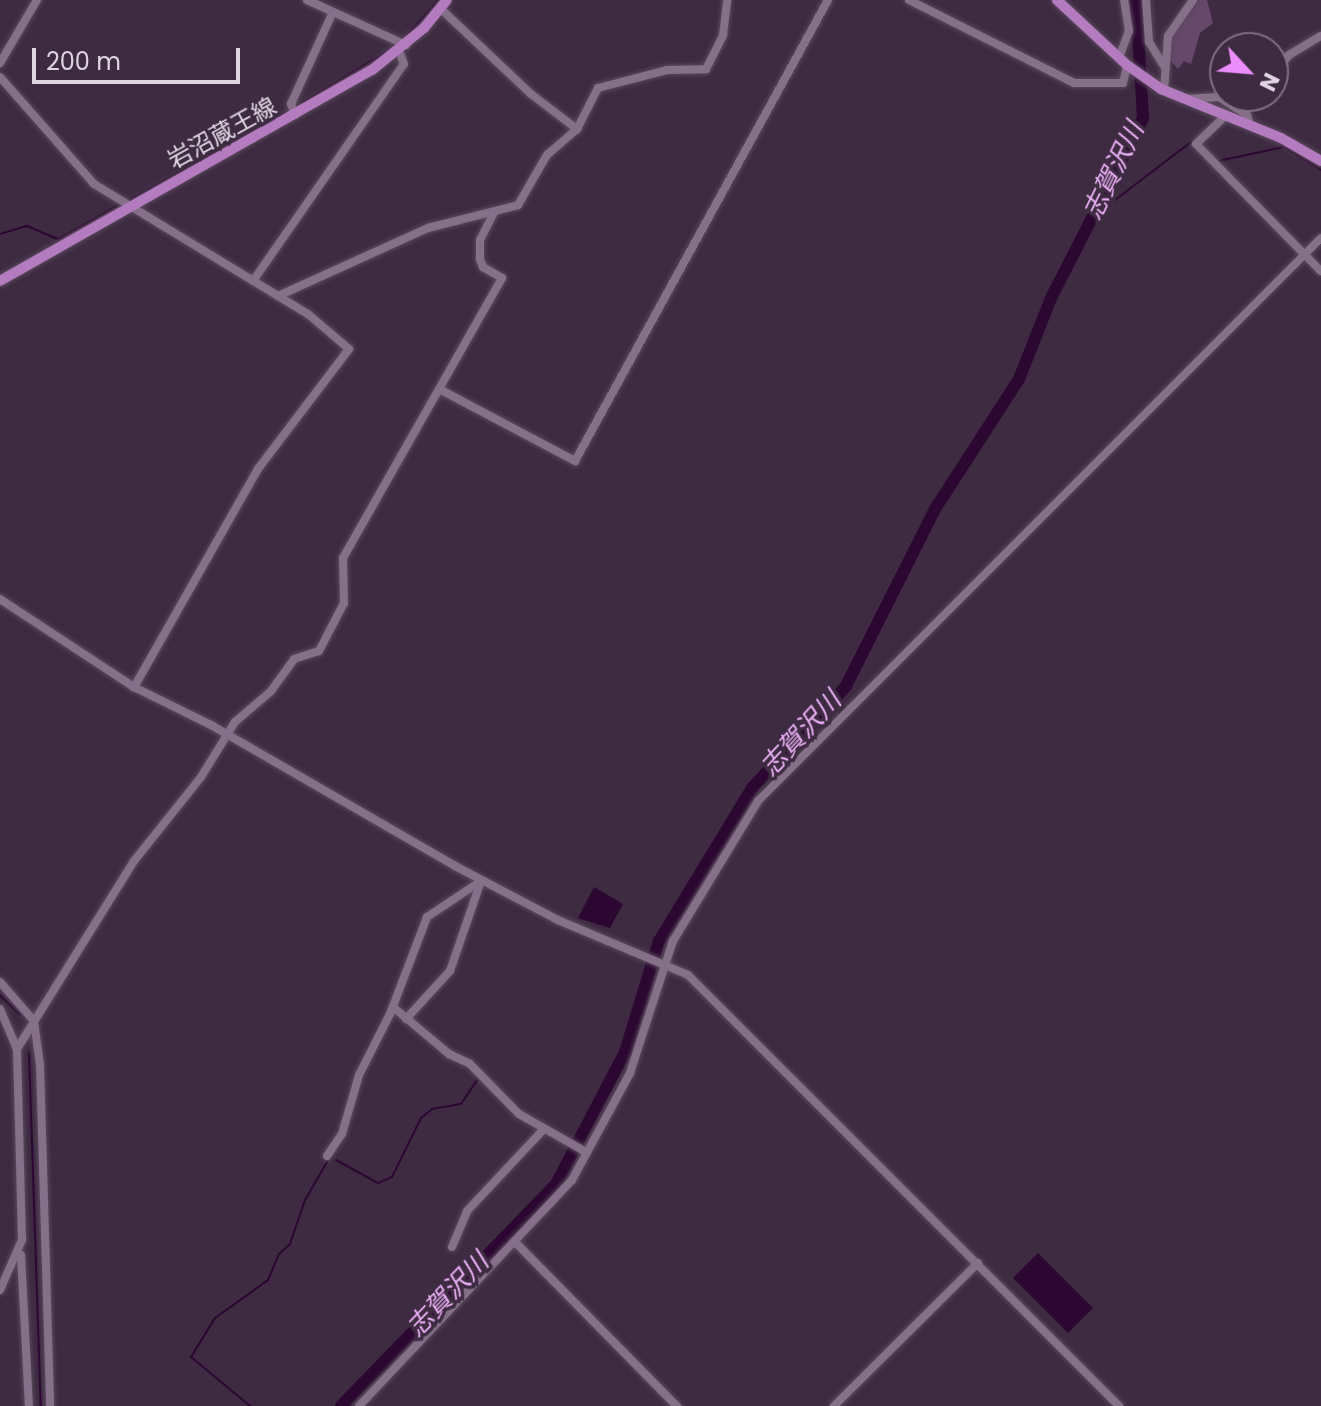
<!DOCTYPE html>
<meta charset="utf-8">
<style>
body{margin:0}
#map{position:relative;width:1321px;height:1406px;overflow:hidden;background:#3e2b42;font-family:Poppins,"Noto Sans JP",sans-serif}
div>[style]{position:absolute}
.green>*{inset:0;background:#65486a}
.water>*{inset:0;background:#2b0731}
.stream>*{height:2px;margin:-1px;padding:0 1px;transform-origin:1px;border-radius:1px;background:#2b0731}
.river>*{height:12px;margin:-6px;padding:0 6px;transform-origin:6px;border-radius:6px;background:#2b0731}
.roads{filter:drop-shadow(0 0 2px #5a495c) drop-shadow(0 0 2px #5a495c)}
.minor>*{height:8px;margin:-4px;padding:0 4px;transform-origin:4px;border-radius:4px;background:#856f89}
.major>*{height:10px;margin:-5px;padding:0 5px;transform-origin:5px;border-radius:5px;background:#b57bc0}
span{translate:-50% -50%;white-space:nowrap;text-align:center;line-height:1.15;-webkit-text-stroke:7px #3e2b42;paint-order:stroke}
.street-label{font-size:24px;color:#e1d5e3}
.water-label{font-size:26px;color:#ecb1f7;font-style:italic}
.north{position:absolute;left:1209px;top:32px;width:80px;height:80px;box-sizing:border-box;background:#3e2b42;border:2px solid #7f6f82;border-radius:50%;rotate:116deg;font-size:22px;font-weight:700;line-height:32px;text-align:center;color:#e1d5e3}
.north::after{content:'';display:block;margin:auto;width:28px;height:36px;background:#eb8dfc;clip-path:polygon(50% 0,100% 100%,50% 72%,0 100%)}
.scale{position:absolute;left:32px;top:48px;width:208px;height:36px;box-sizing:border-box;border:4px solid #e1d5e3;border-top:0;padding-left:10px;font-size:24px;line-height:28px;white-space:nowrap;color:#e1d5e3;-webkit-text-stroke:6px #3e2b42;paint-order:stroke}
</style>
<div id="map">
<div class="green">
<i style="clip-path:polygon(1195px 0,1207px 0,1213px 23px,1200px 33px,1191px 64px,1184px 61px,1178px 69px,1169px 59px,1171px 37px)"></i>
</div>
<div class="water">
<i style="clip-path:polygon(594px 887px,623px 904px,610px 928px,578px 918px)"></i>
<i style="clip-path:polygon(1038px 1253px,1093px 1308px,1068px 1333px,1013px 1278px)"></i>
</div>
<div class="stream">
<i style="left:407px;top:35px;width:47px;rotate:-48.5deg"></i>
<i style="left:296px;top:106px;width:105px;rotate:-31deg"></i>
<i style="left:236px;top:139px;width:55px;rotate:-28.4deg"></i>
<i style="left:1218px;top:161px;width:67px;rotate:-12deg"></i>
<i style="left:1284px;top:147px;width:44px;rotate:31.9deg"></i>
<i style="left:1103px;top:195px;width:6px;rotate:31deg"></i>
<i style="left:1115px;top:200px;width:96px;rotate:-37.3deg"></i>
<i style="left:127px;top:201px;width:114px;rotate:-29.5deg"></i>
<i style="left:0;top:234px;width:28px;rotate:-17deg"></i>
<i style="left:27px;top:226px;width:34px;rotate:23deg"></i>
<i style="left:58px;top:239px;width:69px;rotate:-29.5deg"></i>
<i style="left:0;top:995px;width:28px;rotate:45deg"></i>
<i style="left:29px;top:1053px;width:353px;rotate:88.1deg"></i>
<i style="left:336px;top:1160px;width:48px;rotate:28.7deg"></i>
<i style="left:378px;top:1183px;width:15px;rotate:-23deg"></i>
<i style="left:392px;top:1177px;width:66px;rotate:-63.8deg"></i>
<i style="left:421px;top:1118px;width:14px;rotate:-39deg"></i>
<i style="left:432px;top:1109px;width:29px;rotate:-10deg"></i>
<i style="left:461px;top:1104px;width:30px;rotate:-56deg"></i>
<i style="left:250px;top:1406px;width:77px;rotate:-140.3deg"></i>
<i style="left:191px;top:1357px;width:46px;rotate:-58.4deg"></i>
<i style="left:215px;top:1318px;width:65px;rotate:-35.6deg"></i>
<i style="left:268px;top:1280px;width:28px;rotate:-67deg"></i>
<i style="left:279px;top:1254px;width:15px;rotate:-42deg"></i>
<i style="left:290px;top:1244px;width:46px;rotate:-71.2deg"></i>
<i style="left:305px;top:1200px;width:44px;rotate:-59.9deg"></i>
</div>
<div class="river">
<i style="left:341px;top:1406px;width:309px;rotate:-45.9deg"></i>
<i style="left:556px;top:1184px;width:149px;rotate:-62.4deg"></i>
<i style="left:625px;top:1052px;width:116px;rotate:-73deg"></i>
<i style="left:659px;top:941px;width:179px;rotate:-58.7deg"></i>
<i style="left:752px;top:788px;width:139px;rotate:-47.3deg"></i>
<i style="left:846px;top:686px;width:198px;rotate:-63.3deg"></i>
<i style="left:935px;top:509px;width:155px;rotate:-57.1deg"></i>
<i style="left:1019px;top:379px;width:87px;rotate:-68.4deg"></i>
<i style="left:1051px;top:298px;width:202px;rotate:-62.9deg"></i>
<i style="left:1143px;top:118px;width:118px;rotate:-93.4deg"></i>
</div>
<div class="roads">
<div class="minor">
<i style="left:307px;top:0;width:109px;rotate:24.4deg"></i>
<i style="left:909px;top:0;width:185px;rotate:26.7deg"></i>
<i style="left:1074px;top:83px;width:49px"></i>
<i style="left:1123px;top:83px;width:18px;rotate:-77deg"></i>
<i style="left:1146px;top:0;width:42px;rotate:85.9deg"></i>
<i style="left:1149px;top:42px;width:31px;rotate:58deg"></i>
<i style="left:441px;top:9px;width:124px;rotate:43.4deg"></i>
<i style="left:531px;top:94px;width:58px;rotate:37.3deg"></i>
<i style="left:1119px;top:58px;width:29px;rotate:-70deg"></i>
<i style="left:1129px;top:31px;width:31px;rotate:-99deg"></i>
<i style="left:0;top:63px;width:73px;rotate:-59.6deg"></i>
<i style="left:1273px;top:73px;width:24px;rotate:-48deg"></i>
<i style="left:1289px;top:55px;width:37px;rotate:-31deg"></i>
<i style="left:0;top:77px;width:142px;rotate:48.7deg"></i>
<i style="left:94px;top:184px;width:250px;rotate:31.3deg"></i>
<i style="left:308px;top:314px;width:54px;rotate:40.5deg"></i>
<i style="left:349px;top:349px;width:151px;rotate:127.2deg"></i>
<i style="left:258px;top:469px;width:251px;rotate:119.6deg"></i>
<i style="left:1164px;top:91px;width:55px;rotate:-85.8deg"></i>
<i style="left:1168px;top:36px;width:44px;rotate:-55.2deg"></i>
<i style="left:1219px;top:97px;width:14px;rotate:-65deg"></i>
<i style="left:1183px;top:99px;width:36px;rotate:-3deg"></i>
<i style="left:1219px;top:97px;width:17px;rotate:33deg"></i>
<i style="left:1233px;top:106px;width:18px;rotate:-34deg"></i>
<i style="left:1233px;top:106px;width:17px;rotate:33deg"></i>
<i style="left:1247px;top:115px;width:10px;rotate:73deg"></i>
<i style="left:295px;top:115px;width:12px;rotate:-110deg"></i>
<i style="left:291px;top:104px;width:101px;rotate:-65.5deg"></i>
<i style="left:1224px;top:117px;width:39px;rotate:136deg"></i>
<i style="left:1196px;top:144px;width:178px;rotate:45.5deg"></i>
<i style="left:253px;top:281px;width:264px;rotate:-55.2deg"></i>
<i style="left:404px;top:64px;width:14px;rotate:-111deg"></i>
<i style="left:278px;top:296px;width:165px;rotate:-24.4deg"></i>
<i style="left:428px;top:228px;width:93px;rotate:-14.3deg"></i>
<i style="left:518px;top:205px;width:58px;rotate:-59.9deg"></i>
<i style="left:547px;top:155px;width:40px;rotate:-41deg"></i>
<i style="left:577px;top:129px;width:46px;rotate:-62.9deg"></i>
<i style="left:598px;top:88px;width:71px;rotate:-14.6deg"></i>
<i style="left:667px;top:70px;width:39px;rotate:-1deg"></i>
<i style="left:706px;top:69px;width:38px;rotate:-63deg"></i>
<i style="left:723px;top:35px;width:35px;rotate:-83deg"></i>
<i style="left:441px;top:390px;width:152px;rotate:27.9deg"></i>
<i style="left:575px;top:461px;width:526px;rotate:-61.24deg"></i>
<i style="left:0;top:599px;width:160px;rotate:33.3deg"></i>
<i style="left:134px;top:687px;width:86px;rotate:26.3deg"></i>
<i style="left:211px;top:725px;width:282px;rotate:30deg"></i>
<i style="left:455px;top:866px;width:116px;rotate:27.7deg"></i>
<i style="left:558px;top:920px;width:141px;rotate:22.9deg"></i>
<i style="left:688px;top:975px;width:610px;rotate:45deg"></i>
<i style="left:0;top:982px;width:52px;rotate:48.9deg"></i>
<i style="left:34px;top:1021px;width:44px;rotate:82.2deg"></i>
<i style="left:40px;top:1065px;width:341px;rotate:88.3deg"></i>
<i style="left:393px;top:1007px;width:73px;rotate:40deg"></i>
<i style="left:449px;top:1054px;width:23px;rotate:25deg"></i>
<i style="left:470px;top:1064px;width:70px;rotate:45.6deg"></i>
<i style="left:519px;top:1114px;width:77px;rotate:29.6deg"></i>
<i style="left:0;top:1009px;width:43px;rotate:67deg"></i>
<i style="left:406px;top:1019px;width:65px;rotate:-47.5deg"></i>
<i style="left:450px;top:971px;width:95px;rotate:-71deg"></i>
<i style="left:327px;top:1156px;width:27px;rotate:-56deg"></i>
<i style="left:342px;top:1134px;width:61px;rotate:-73.9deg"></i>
<i style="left:359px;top:1075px;width:68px;rotate:-63.1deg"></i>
<i style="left:390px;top:1014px;width:104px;rotate:-69.1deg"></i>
<i style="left:427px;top:917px;width:65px;rotate:-33.7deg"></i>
<i style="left:515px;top:1242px;width:231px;rotate:45.4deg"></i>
<i style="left:452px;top:1247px;width:39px;rotate:-67deg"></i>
<i style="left:467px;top:1211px;width:111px;rotate:-46.8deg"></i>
<i style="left:21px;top:1255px;width:151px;rotate:87deg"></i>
<i style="left:0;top:1290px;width:55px;rotate:-66.3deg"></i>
<i style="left:22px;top:1240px;width:191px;rotate:-91.5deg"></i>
<i style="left:17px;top:1049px;width:221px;rotate:-58.1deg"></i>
<i style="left:134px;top:861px;width:107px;rotate:-51.4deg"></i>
<i style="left:201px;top:777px;width:65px;rotate:-58.3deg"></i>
<i style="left:235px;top:722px;width:48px;rotate:-40.7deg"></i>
<i style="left:271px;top:691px;width:39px;rotate:-54deg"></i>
<i style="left:294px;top:659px;width:26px;rotate:-18deg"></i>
<i style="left:319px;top:651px;width:54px;rotate:-62.5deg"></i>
<i style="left:344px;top:603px;width:45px;rotate:-91.3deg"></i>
<i style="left:343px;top:558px;width:322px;rotate:-60.4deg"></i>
<i style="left:502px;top:278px;width:22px;rotate:-150deg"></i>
<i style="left:483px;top:267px;width:9px;rotate:-111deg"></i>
<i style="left:480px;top:259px;width:19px;rotate:-90deg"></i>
<i style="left:480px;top:240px;width:30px;rotate:-63deg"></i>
<i style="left:359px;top:1406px;width:311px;rotate:-46.7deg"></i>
<i style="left:572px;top:1180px;width:122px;rotate:-61.5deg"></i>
<i style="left:630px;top:1073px;width:139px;rotate:-72deg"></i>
<i style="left:673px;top:941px;width:164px;rotate:-58.7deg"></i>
<i style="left:758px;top:801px;width:796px;rotate:-45deg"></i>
<i style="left:834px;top:1406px;width:203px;rotate:-44.8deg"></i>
</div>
<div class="major">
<i style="left:1057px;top:0;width:96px;rotate:42.9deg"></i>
<i style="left:1127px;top:65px;width:42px;rotate:35.2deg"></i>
<i style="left:1161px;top:89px;width:130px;rotate:22.2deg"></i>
<i style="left:1281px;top:138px;width:46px;rotate:29.9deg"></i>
<i style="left:0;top:281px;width:428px;rotate:-29.6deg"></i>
<i style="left:372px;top:70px;width:67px;rotate:-38.9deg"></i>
<i style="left:424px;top:28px;width:36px;rotate:-51deg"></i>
</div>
</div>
<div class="street-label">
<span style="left:222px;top:133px;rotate:-29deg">岩沼蔵王線</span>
</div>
<div class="water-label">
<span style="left:1114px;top:171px;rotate:-64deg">志賀沢川</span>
<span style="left:801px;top:734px;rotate:-47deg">志賀沢川</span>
<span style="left:448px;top:1295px;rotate:-46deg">志賀沢川</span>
</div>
<div class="north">N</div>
<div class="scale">200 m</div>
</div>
